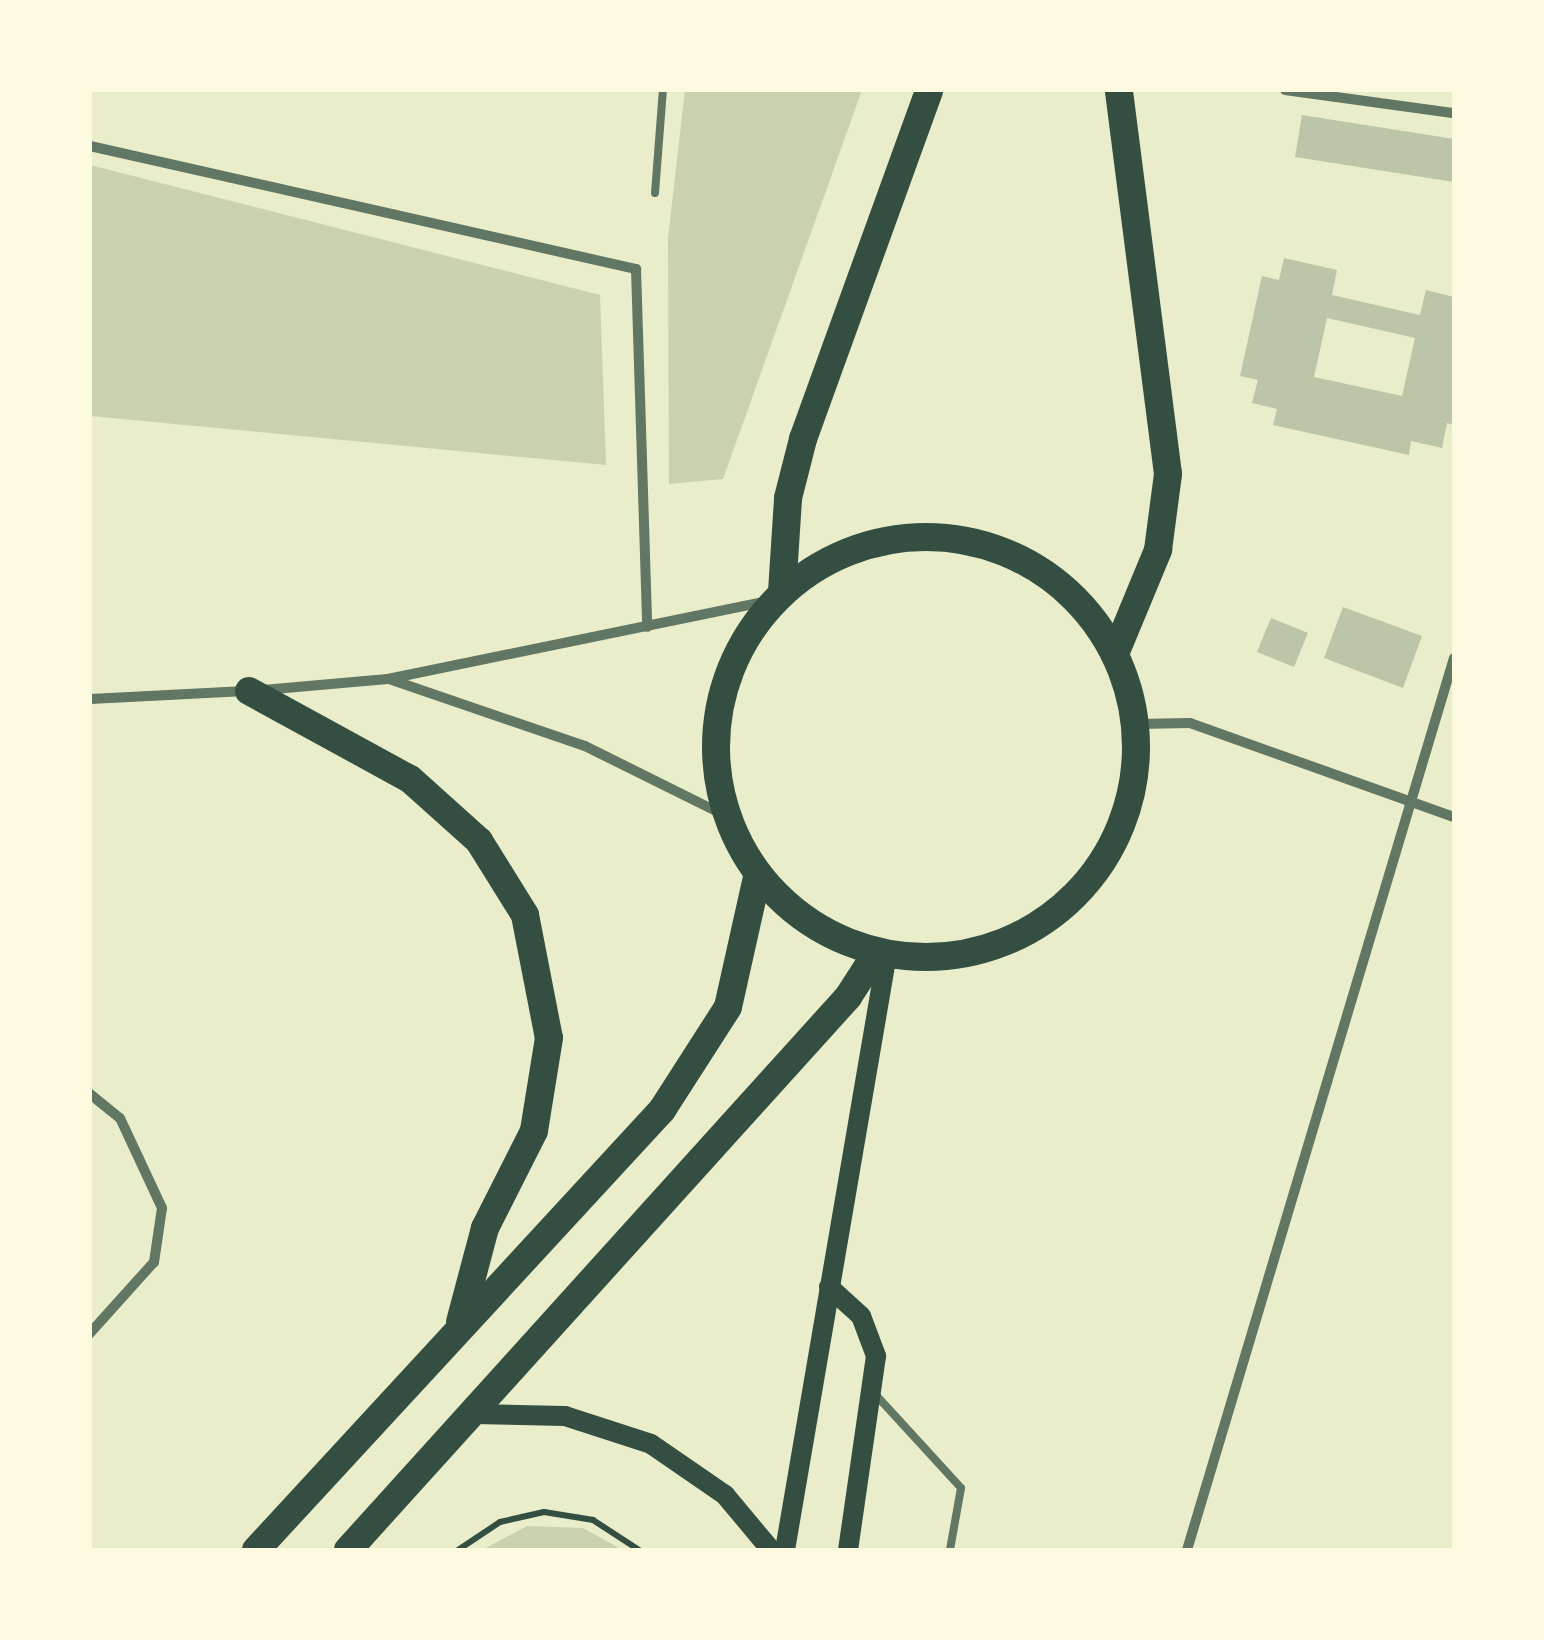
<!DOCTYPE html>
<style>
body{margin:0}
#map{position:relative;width:1544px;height:1640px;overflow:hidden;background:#e9edc9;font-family:"Public Sans",sans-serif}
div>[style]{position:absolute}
.green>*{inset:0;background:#cad2ad}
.building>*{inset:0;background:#bcc5a7}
.path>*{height:6px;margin:-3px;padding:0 3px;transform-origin:3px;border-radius:3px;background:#344e41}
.service>*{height:8px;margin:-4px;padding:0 4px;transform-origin:4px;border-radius:4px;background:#617663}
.minor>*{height:10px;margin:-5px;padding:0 5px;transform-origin:5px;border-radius:5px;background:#617663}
.secondary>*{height:20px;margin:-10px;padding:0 10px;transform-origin:10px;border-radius:10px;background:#344e41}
.trunk>*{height:28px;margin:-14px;padding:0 14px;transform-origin:14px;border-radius:14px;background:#344e41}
.trunk>.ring{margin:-14px;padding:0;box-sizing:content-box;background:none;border:28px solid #344e41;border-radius:50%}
span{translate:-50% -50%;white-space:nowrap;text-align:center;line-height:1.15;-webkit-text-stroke:10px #fefae0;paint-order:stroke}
.frame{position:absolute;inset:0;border:92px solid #fefae0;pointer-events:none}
</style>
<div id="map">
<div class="green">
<i style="clip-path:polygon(685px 90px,862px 90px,723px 479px,669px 484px,668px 238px)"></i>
<i style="clip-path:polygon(90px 165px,600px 295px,606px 465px,90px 416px)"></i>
<i style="clip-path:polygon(527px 1526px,583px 1528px,623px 1550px,482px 1550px)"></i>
</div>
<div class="building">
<i style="clip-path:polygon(1302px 115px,1454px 139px,1454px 182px,1295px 157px)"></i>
<i style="clip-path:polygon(evenodd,1284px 258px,1337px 270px,1332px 295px,1420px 315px,1426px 290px,1454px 297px,1454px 425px,1447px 423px,1442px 448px,1411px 441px,1409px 455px,1273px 425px,1277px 409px,1252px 403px,1258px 380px,1240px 376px,1262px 276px,1279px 280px,1284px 258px,1327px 318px,1415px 338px,1402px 396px,1314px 377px,1327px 318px)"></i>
<i style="clip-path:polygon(1343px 607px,1422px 636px,1403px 688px,1324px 658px)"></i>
<i style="clip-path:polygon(1271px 618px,1308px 633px,1294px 667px,1257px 652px)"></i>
</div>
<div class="path">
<i style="left:458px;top:1550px;width:50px;rotate:-33.7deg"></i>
<i style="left:500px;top:1522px;width:45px;rotate:-12.8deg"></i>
<i style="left:544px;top:1512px;width:50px;rotate:9.3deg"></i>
<i style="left:593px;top:1520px;width:55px;rotate:33.1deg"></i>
</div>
<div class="service">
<i style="left:655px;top:193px;width:103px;rotate:-85.6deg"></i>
<i style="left:875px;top:1394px;width:127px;rotate:47.5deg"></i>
<i style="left:961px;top:1488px;width:63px;rotate:100.1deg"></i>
</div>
<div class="minor">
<i style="left:1285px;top:90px;width:171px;rotate:7.8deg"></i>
<i style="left:90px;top:146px;width:560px;rotate:12.7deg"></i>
<i style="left:636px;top:269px;width:358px;rotate:88.2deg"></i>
<i style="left:389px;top:679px;width:207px;rotate:18.9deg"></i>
<i style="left:585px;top:746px;width:160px;rotate:26.4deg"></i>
<i style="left:263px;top:690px;width:125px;rotate:-5deg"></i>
<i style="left:388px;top:679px;width:393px;rotate:-11.6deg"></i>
<i style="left:90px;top:699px;width:156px;rotate:-2.9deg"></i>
<i style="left:1136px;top:724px;width:54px;rotate:-1.1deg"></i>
<i style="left:1190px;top:723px;width:280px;rotate:19.6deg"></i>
<i style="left:90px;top:1094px;width:38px;rotate:39deg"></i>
<i style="left:120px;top:1118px;width:99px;rotate:65deg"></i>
<i style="left:162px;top:1208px;width:55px;rotate:98.4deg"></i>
<i style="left:154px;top:1262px;width:96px;rotate:132deg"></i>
<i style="left:1187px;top:1550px;width:931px;rotate:-73.34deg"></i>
</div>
<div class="secondary">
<i style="left:829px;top:1287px;width:43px;rotate:42.2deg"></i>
<i style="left:861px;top:1316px;width:43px;rotate:69.4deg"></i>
<i style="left:876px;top:1356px;width:196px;rotate:98.2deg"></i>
<i style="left:475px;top:1414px;width:90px;rotate:1.3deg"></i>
<i style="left:565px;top:1416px;width:90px;rotate:18deg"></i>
<i style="left:651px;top:1444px;width:90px;rotate:34.6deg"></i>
<i style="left:725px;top:1495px;width:72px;rotate:50.1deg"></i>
<i style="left:785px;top:1550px;width:605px;rotate:-80.29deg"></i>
</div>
<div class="trunk">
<i class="ring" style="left:716px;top:537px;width:392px;height:392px"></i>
<i style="left:782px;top:592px;width:94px;rotate:-86.3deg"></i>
<i style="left:788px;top:498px;width:61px;rotate:-75.7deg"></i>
<i style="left:803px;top:439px;width:371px;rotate:-70.1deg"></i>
<i style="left:1115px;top:654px;width:113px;rotate:-67.5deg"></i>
<i style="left:1158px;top:550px;width:77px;rotate:-82.5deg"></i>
<i style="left:1168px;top:474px;width:387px;rotate:-97.3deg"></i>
<i style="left:249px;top:691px;width:183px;rotate:28.7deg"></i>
<i style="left:410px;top:779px;width:93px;rotate:41.9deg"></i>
<i style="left:479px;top:841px;width:87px;rotate:58.1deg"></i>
<i style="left:525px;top:915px;width:125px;rotate:79deg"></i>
<i style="left:549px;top:1038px;width:94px;rotate:99.2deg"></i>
<i style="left:534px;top:1131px;width:109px;rotate:116.8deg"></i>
<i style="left:485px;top:1228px;width:97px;rotate:104.9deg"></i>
<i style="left:256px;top:1550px;width:599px;rotate:-47.3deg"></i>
<i style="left:662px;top:1110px;width:122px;rotate:-57.3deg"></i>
<i style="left:728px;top:1007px;width:137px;rotate:-77.4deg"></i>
<i style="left:348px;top:1550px;width:746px;rotate:-47.88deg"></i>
<i style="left:848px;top:997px;width:54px;rotate:-57.2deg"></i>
</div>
<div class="frame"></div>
</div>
